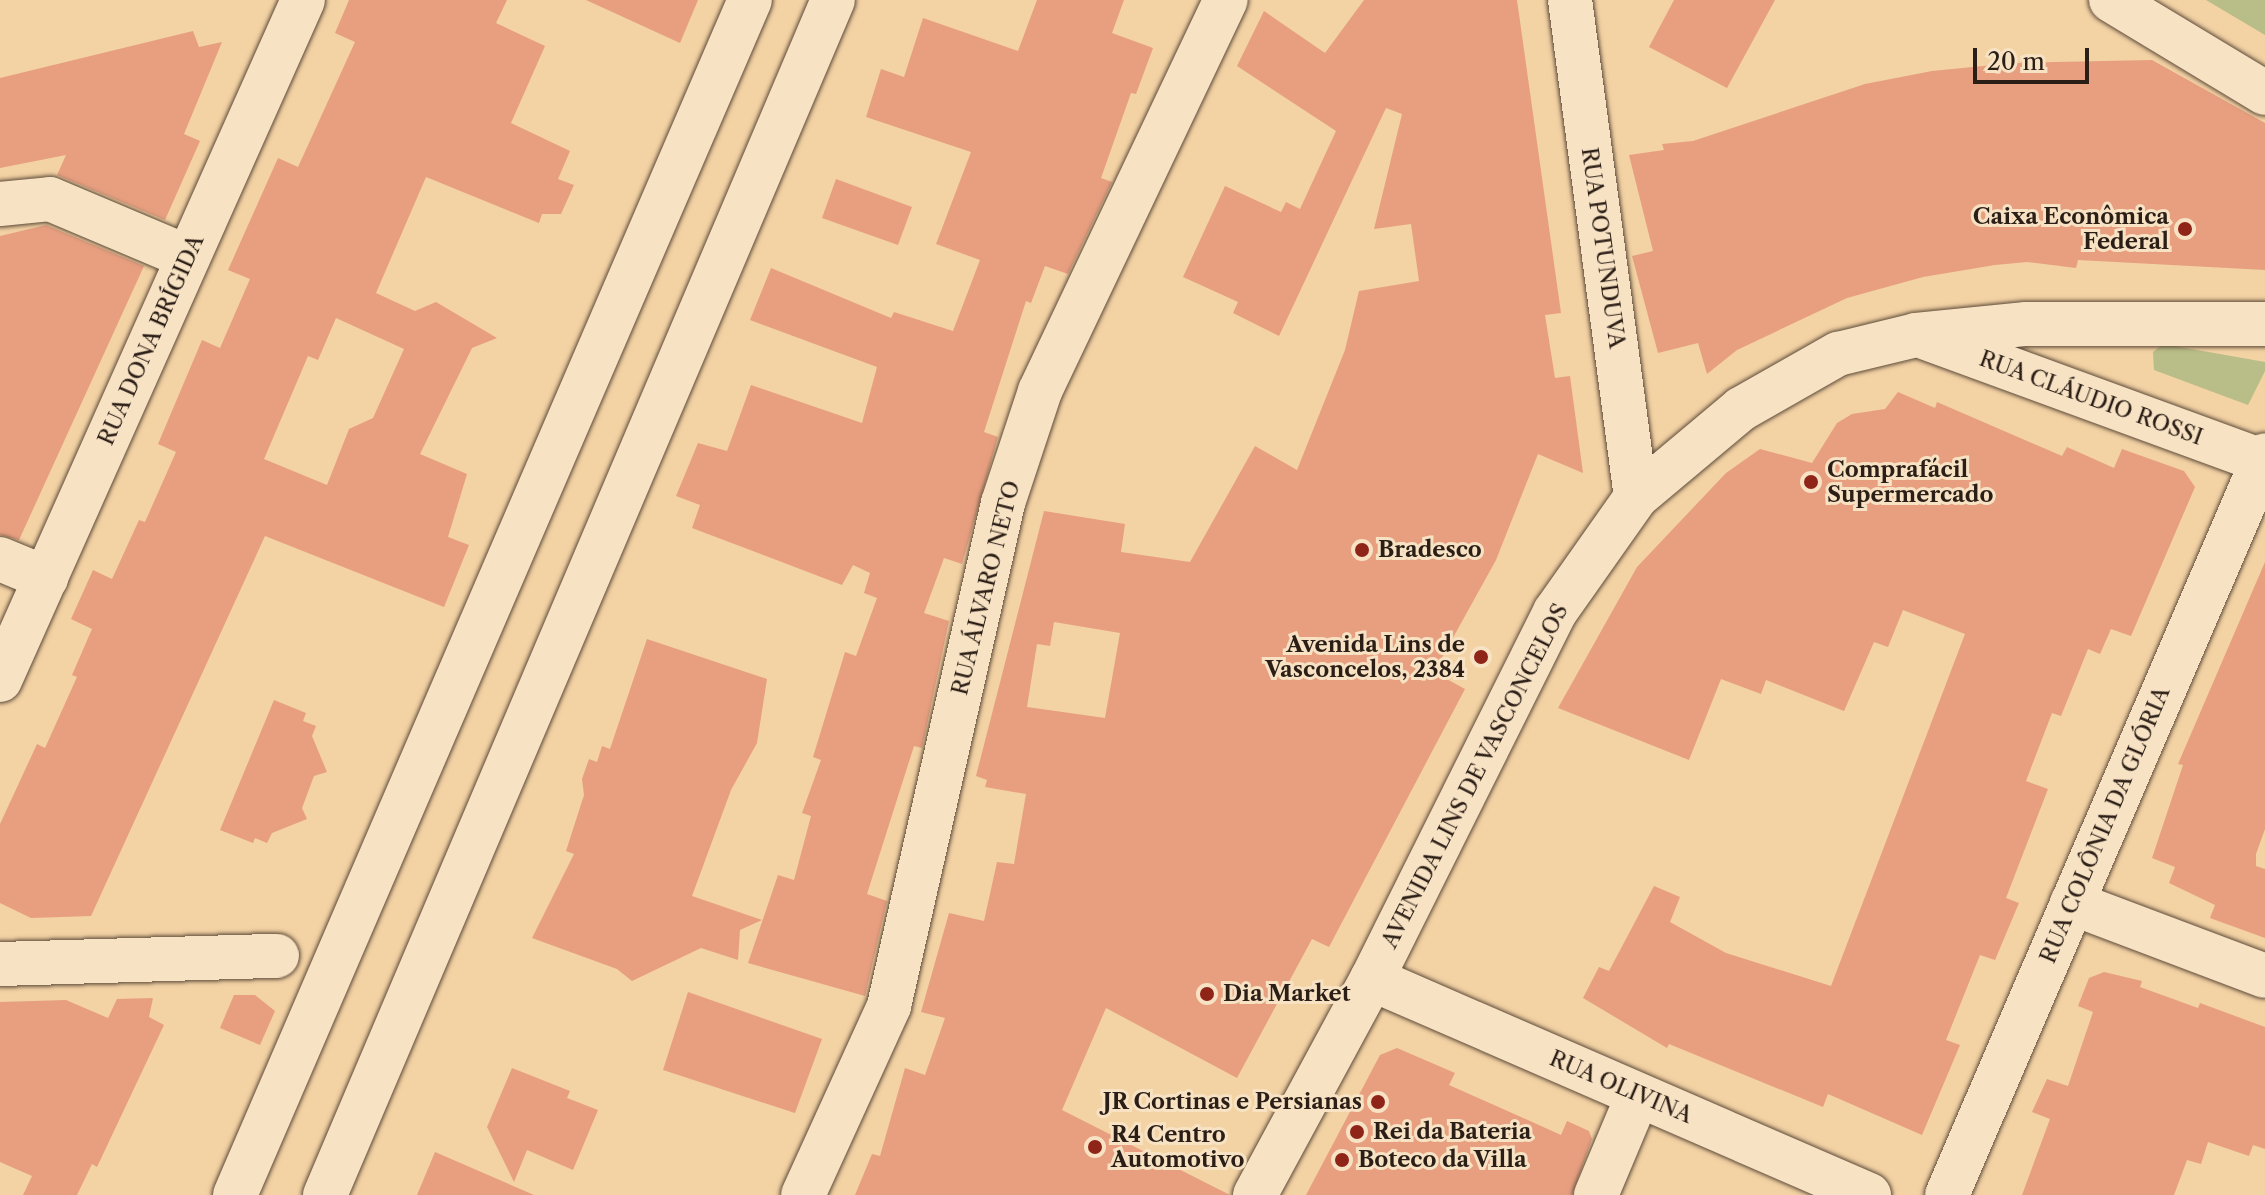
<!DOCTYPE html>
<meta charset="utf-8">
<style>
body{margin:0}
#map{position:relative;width:2265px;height:1195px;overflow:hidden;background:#f3d2a4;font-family:"Libre Caslon Text",serif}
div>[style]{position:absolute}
.green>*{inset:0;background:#b9bd87}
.building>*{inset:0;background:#e79f80}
.roads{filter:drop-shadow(0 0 2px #5d4b3a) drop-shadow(0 0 2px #5d4b3a)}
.minor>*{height:44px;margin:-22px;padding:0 22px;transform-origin:22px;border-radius:22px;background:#f7e2c4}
.dots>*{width:22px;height:22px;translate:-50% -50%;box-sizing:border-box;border:4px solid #f7e2c4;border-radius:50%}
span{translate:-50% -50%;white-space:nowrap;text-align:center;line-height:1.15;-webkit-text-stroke:6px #f7e2c4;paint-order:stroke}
.poi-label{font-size:22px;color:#2b1e16;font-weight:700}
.right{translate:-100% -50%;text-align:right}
.left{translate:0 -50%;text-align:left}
.street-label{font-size:22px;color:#2b1e16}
.scale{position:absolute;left:1973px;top:48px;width:116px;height:36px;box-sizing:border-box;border:4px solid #2b1e16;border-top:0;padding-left:10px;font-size:24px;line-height:28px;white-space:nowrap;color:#2b1e16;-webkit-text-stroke:6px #f7e2c4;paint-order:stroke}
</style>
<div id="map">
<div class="green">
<i style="clip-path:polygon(2206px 0,2265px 0,2265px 35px)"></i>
<i style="clip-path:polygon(2163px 344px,2265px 362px,2265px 371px,2248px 405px,2154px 370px,2153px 352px)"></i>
</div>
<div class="building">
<i style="clip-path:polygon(evenodd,349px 0,507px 0,496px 23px,545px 46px,511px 123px,570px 151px,558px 179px,574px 185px,561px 214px,542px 214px,539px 223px,426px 177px,376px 293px,415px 311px,436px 302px,497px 338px,472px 348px,420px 454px,467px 474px,448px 537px,469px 545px,444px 607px,265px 536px,91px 916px,31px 918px,0 903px,0 824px,37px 744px,45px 748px,77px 677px,72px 675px,92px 629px,71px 619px,93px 570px,112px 579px,139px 520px,145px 522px,176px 452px,158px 444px,202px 340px,220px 348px,250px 279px,228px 270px,278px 158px,298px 167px,355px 42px,335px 33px,349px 0,336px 318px,404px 349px,373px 418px,349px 429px,327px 485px,264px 459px,308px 356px,318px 360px,336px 318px)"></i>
<i style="clip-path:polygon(586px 0,698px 0,680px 43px)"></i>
<i style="clip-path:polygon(1037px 0,1124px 0,1112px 33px,1153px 48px,1136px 94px,1131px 93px,1101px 178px,1112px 182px,1068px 274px,1045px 266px,1031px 303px,1026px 301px,984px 432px,998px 437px,962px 564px,944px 558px,924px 613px,949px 621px,922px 748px,914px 746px,867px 894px,887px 901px,865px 996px,748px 963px,778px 875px,794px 880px,811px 816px,802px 813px,821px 760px,813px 757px,845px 652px,856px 656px,877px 598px,864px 593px,870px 573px,853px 565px,842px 585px,692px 528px,700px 505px,676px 496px,698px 443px,727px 451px,751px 385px,862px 423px,877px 367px,750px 320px,771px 268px,891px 318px,894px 312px,953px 331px,980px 260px,936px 244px,971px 152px,866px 117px,881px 69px,904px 77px,923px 18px,1018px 51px)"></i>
<i style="clip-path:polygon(evenodd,1364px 0,1517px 0,1561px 313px,1545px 315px,1555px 378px,1570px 376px,1583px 473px,1538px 454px,1496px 560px,1434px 672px,1465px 689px,1329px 947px,1312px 939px,1237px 1078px,1106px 1008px,1062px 1110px,1230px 1195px,855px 1195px,872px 1154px,880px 1156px,905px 1068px,925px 1075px,945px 1018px,921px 1012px,949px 913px,984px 921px,997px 862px,1014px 864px,1026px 794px,985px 787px,987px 780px,976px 776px,1044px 511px,1125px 524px,1121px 552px,1190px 562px,1255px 446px,1297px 470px,1345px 350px,1359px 291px,1419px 281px,1411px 224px,1374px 229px,1402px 114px,1386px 108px,1279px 336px,1233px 313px,1238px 302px,1183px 277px,1225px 186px,1281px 212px,1286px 202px,1300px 209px,1336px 131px,1237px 66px,1264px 11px,1325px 53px,1364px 0,1054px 622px,1120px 633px,1105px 718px,1027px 707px,1037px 644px,1050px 646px,1054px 622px)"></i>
<i style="clip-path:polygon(1674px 0,1775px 0,1727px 88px,1649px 47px)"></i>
<i style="clip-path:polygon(193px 31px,199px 47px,222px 42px,184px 134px,200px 141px,165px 220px,57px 175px,66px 155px,0 168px,0 78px)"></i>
<i style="clip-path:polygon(2152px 60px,2265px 123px,2265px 270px,2078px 260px,2076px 268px,2027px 262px,1995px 265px,1923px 277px,1847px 298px,1737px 350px,1707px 374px,1698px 343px,1658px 353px,1632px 256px,1653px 251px,1629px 155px,1664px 150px,1662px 144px,1693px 141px,1865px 84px,1932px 71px,2013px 63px)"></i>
<i style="clip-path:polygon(836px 179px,912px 207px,898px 245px,822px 218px)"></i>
<i style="clip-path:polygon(46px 225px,144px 266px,19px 540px,0 535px,0 236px)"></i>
<i style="clip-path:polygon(1898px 392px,1935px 408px,1937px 402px,2062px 456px,2067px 447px,2114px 468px,2122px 449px,2184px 471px,2195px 487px,2131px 636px,2111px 629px,2100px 654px,2088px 649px,2061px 716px,2052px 713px,2026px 781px,2048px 789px,2006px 898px,2019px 903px,1995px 960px,1980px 955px,1946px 1040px,1960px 1045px,1922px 1135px,1828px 1094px,1823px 1107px,1669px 1044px,1667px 1048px,1583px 998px,1599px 967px,1609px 971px,1654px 886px,1680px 897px,1670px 922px,1726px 953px,1831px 986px,1965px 634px,1903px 610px,1888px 647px,1874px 642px,1844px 711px,1766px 680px,1761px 694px,1721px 679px,1689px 760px,1558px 708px,1637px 567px,1726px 473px,1760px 449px,1812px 463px,1837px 423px,1852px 414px,1885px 409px)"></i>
<i style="clip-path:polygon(2265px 562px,2265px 829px,2256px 854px,2256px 866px,2265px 869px,2265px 938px,2210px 918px,2215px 905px,2169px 883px,2175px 867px,2152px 858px,2183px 765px,2178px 764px)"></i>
<i style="clip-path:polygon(647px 639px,767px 679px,757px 743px,731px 790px,692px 896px,762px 920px,740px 930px,738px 960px,701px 948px,632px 981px,617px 969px,532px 938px,574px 854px,566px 851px,584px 795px,582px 779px,589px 759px,597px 762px,602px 746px,610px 749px)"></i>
<i style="clip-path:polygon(274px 700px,306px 713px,303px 721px,316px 726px,312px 736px,327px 772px,314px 776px,302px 808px,307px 819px,272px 833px,267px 843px,255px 838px,253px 843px,220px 830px)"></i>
<i style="clip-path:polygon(2104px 972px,2142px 981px,2140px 987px,2198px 1008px,2200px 1003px,2265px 1027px,2265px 1149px,2253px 1145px,2249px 1156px,2208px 1142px,2201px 1164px,2187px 1160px,2174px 1195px,2022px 1195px,2050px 1119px,2032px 1112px,2047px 1079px,2068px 1086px,2093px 1012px,2078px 1006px,2089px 978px)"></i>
<i style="clip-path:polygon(688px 992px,822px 1039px,795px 1113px,663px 1070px)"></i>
<i style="clip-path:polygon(234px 995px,255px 995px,275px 1011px,260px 1045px,220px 1028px)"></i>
<i style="clip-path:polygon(153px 998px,149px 1017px,164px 1025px,97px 1167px,92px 1164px,77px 1195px,23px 1195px,32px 1176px,0 1162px,0 1002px,66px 1000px,108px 1018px,117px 999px)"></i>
<i style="clip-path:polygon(1397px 1048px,1455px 1073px,1449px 1085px,1530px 1121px,1561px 1135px,1567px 1121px,1589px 1131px,1592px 1139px,1572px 1195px,1306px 1195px,1380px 1055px)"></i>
<i style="clip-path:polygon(512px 1068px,570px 1091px,567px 1098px,598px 1110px,573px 1170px,527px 1150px,514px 1182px,487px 1127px)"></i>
<i style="clip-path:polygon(435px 1152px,534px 1195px,417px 1195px)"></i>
</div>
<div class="roads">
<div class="minor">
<i style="left:1570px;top:0;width:501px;rotate:82.44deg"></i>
<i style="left:2111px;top:0;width:180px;rotate:31.1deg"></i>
<i style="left:0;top:204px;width:50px;rotate:-5.7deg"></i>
<i style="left:50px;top:199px;width:149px;rotate:22.9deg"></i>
<i style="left:1926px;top:338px;width:361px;rotate:20.1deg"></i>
<i style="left:0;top:559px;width:50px;rotate:22.4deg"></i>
<i style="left:0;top:680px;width:744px;rotate:-65.98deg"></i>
<i style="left:2072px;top:903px;width:206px;rotate:20.7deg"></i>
<i style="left:0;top:964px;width:277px;rotate:-1.7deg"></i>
<i style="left:1372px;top:979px;width:542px;rotate:23.49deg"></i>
<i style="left:235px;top:1195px;width:1301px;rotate:-66.69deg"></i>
<i style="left:325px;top:1195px;width:1298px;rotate:-66.97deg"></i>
<i style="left:803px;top:1195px;width:208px;rotate:-65.5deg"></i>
<i style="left:889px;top:1006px;width:516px;rotate:-77.23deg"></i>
<i style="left:1003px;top:503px;width:118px;rotate:-71.7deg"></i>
<i style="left:1040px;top:391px;width:433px;rotate:-64.6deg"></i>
<i style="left:1255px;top:1195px;width:246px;rotate:-61.6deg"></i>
<i style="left:1372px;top:979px;width:410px;rotate:-63.5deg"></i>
<i style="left:1555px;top:612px;width:141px;rotate:-54.8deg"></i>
<i style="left:1636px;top:497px;width:137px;rotate:-40deg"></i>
<i style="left:1741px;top:409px;width:112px;rotate:-29.6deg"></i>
<i style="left:1838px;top:354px;width:80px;rotate:-13.7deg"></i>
<i style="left:1916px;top:335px;width:111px;rotate:-5.7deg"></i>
<i style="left:2026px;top:324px;width:239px"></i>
<i style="left:1596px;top:1195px;width:108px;rotate:-67.2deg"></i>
<i style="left:1947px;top:1195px;width:805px;rotate:-66.75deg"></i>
</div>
</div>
<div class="dots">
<i style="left:2185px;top:229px;background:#8f2418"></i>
<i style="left:1811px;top:482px;background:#8f2418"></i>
<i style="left:1362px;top:550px;background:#8f2418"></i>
<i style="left:1481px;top:657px;background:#8f2418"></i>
<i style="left:1207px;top:994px;background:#8f2418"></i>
<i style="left:1378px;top:1102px;background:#8f2418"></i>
<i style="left:1357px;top:1132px;background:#8f2418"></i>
<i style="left:1095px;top:1147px;background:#8f2418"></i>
<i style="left:1342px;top:1160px;background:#8f2418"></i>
</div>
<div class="poi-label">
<span class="right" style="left:2169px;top:229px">Caixa Econômica<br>Federal</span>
<span class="left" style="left:1827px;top:482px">Comprafácil<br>Supermercado</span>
<span class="left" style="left:1378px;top:550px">Bradesco</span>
<span class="right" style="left:1465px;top:657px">Avenida Lins de<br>Vasconcelos, 2384</span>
<span class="left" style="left:1223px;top:994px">Dia Market</span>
<span class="right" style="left:1362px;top:1102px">JR Cortinas e Persianas</span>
<span class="left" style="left:1373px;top:1132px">Rei da Bateria</span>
<span class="left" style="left:1111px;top:1147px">R4 Centro<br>Automotivo</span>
<span class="left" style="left:1358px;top:1160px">Boteco da Villa</span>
</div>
<div class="street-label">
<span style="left:1603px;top:248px;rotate:82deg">RUA POTUNDUVA</span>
<span style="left:151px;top:340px;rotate:-66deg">RUA DONA BRÍGIDA</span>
<span style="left:2091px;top:398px;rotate:20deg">RUA CLÁUDIO ROSSI</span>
<span style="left:986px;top:588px;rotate:-76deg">RUA ÁLVARO NETO</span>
<span style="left:1475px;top:776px;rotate:-63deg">AVENIDA LINS DE VASCONCELOS</span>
<span style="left:2105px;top:825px;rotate:-67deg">RUA COLÔNIA DA GLÓRIA</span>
<span style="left:1621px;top:1087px;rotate:23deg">RUA OLIVINA</span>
</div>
<div class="scale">20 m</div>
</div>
